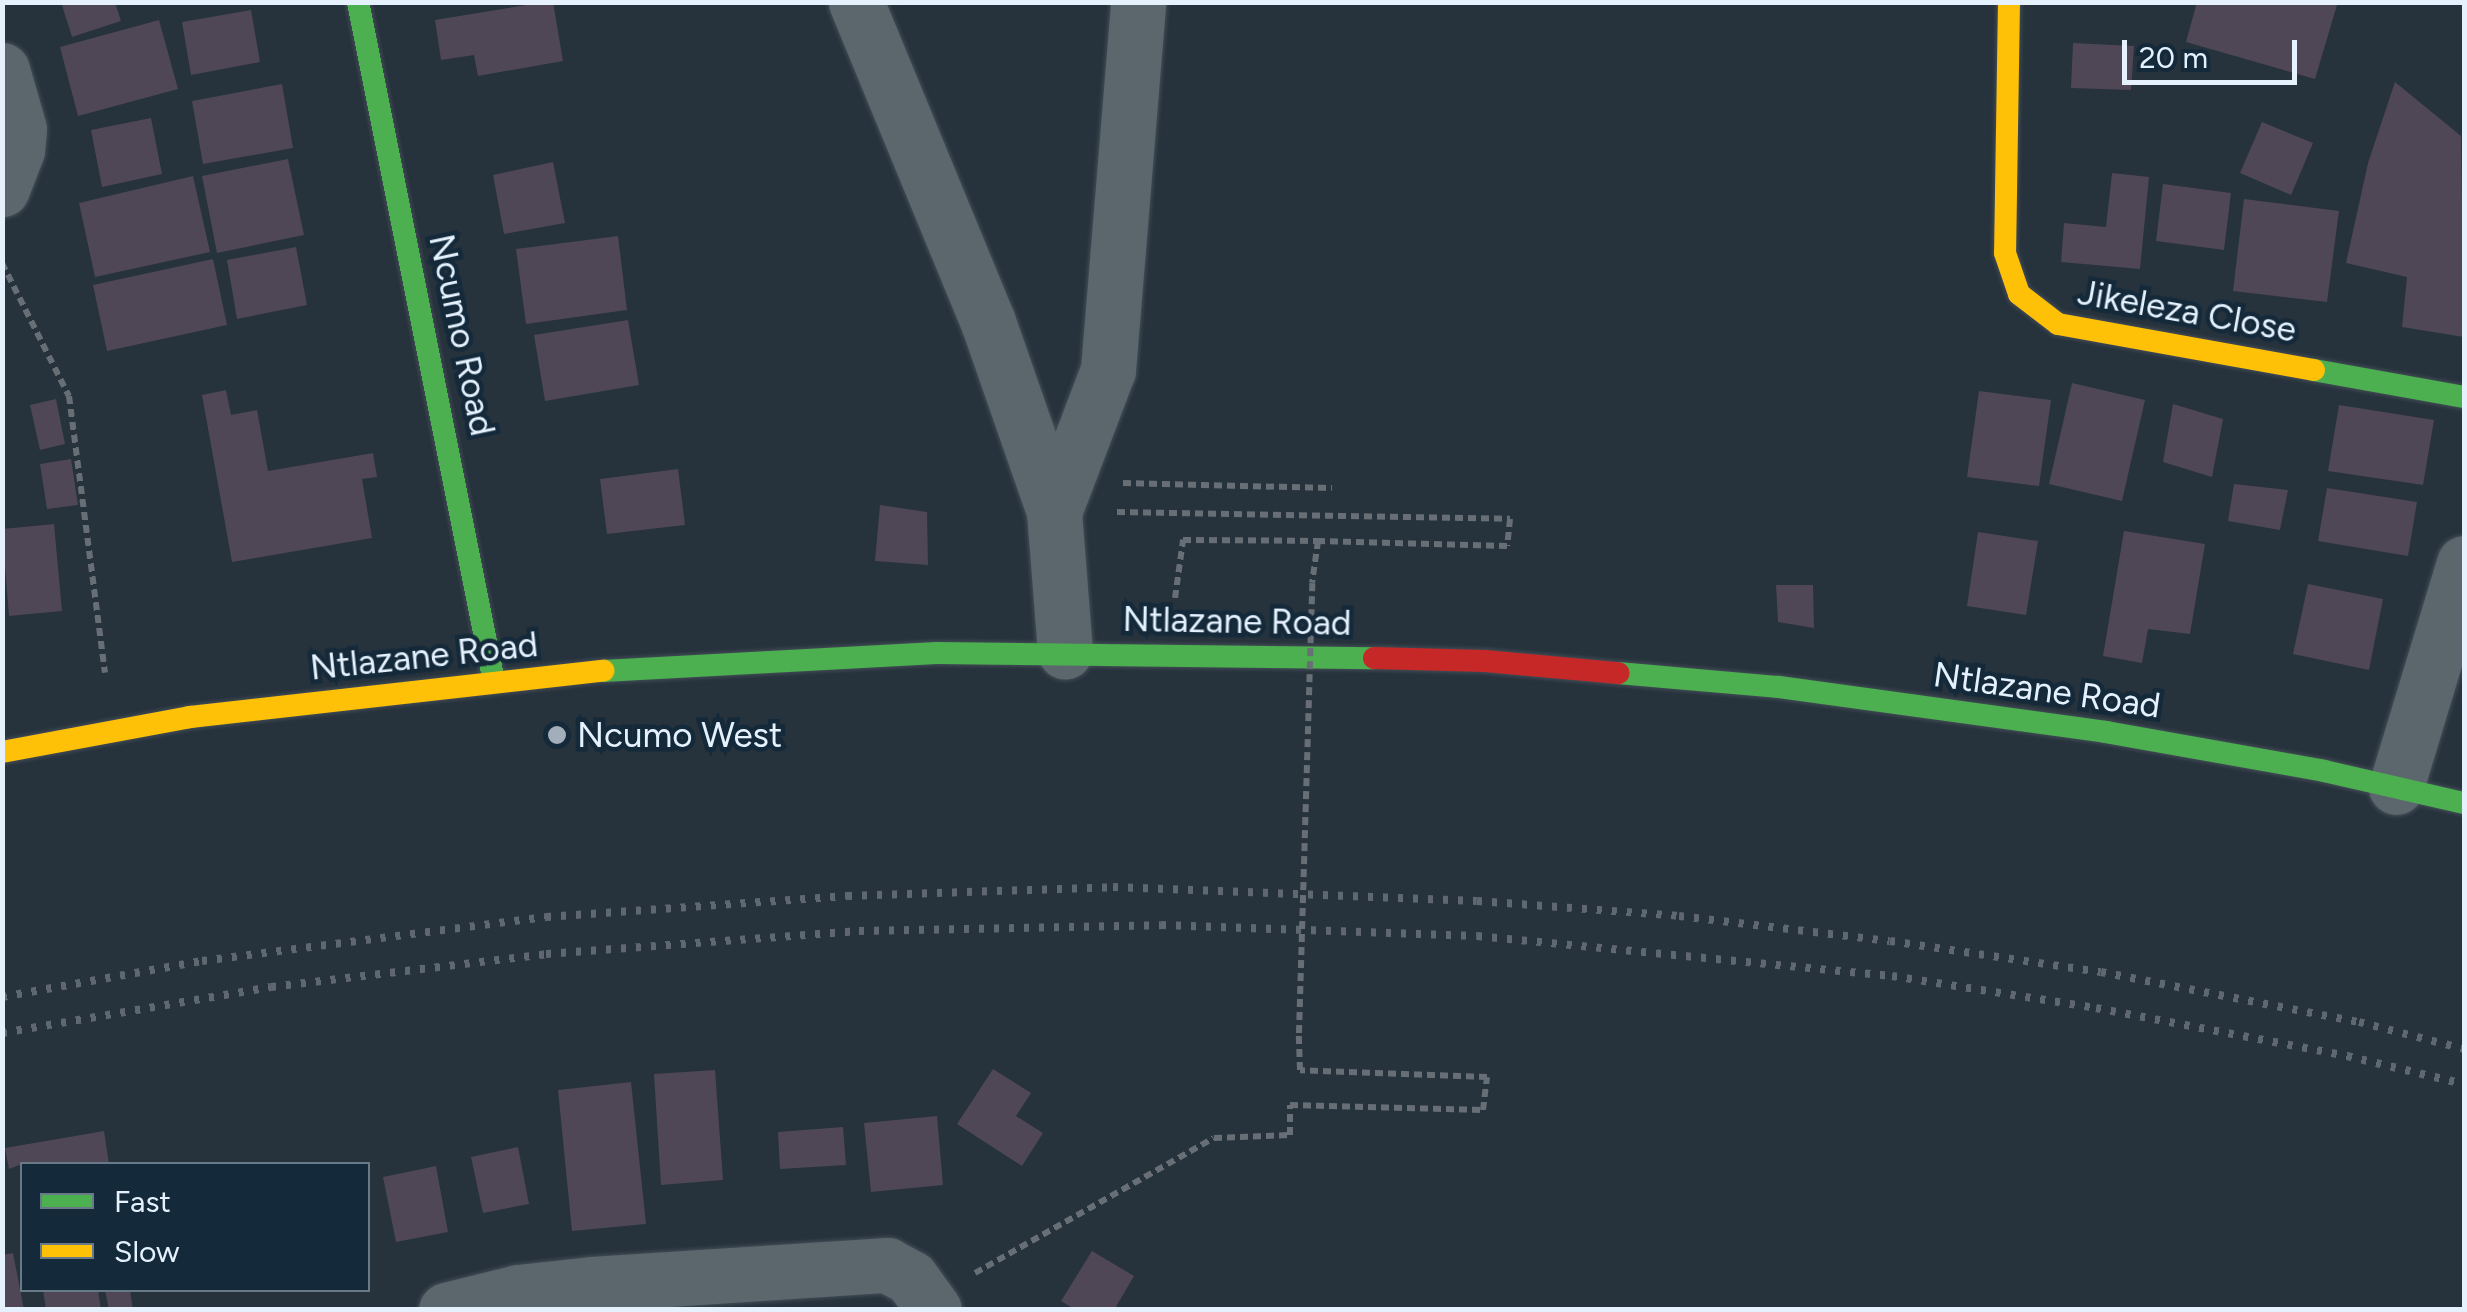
<!DOCTYPE html>
<style>
body{margin:0}
#map{position:relative;width:2467px;height:1312px;overflow:hidden;background:#26323c;font-family:Figtree,sans-serif}
div>[style]{position:absolute}
.building>*{inset:0;background:#4f4756}
.path>*{height:6px;margin-top:-3px;transform-origin:0;background:repeating-linear-gradient(90deg,#676e75 0 8px,transparent 0 13px)}
.roads{filter:drop-shadow(0 0 2px #434d56) drop-shadow(0 0 2px #434d56)}
.street>*{height:55px;margin:-27.5px;padding:0 27.5px;transform-origin:27.5px;border-radius:27.5px;background:#5c666d}
.fast>*{height:22px;margin:-11px;padding:0 11px;transform-origin:11px;border-radius:11px;background:#4caf50}
.slow>*{height:22px;margin:-11px;padding:0 11px;transform-origin:11px;border-radius:11px;background:#ffc107}
.jam>*{height:22px;margin:-11px;padding:0 11px;transform-origin:11px;border-radius:11px;background:#c62828}
.rail>*{height:8px;margin-top:-4px;transform-origin:0;background:repeating-linear-gradient(90deg,#5f6870 0 5px,transparent 0 15px)}
.path-bridge>*{height:6px;margin-top:-3px;transform-origin:0;background:repeating-linear-gradient(90deg,#676e75 0 8px,transparent 0 13px)}
.dots>*{width:28px;height:28px;translate:-50% -50%;box-sizing:border-box;border:5px solid #14293a;border-radius:50%}
span{translate:-50% -50%;white-space:nowrap;text-align:center;line-height:1.15;-webkit-text-stroke:9px #14293a;paint-order:stroke}
.street-label{font-size:35px;color:#e5f2fe}
.poi-label{font-size:35px;color:#e5f2fe}
.left{translate:0 -50%;text-align:left}
.frame{position:absolute;inset:0;border:5px solid #e5f2fe;pointer-events:none}
.legend{position:absolute;left:20px;top:1162px;width:350px;height:130px;box-sizing:border-box;background:#14293a;border:2px solid #687988;margin:0;padding:12px 18px;list-style:none;font-size:30px;color:#e5f2fe}
.legend li{display:flex;align-items:center;gap:20px;height:50px}
.legend b{width:50px;border:2px solid #687988}
.scale{position:absolute;left:2122px;top:40px;width:175px;height:45px;box-sizing:border-box;border:5px solid #e5f2fe;border-top:0;padding-left:12px;font-size:30px;line-height:35px;white-space:nowrap;color:#e5f2fe;-webkit-text-stroke:8px #14293a;paint-order:stroke}
</style>
<div id="map">
<div class="building">
<i style="clip-path:polygon(61px 2px,115px 2px,121px 21px,72px 37px)"></i>
<i style="clip-path:polygon(545px 2px,553px 2px,563px 61px,478px 76px,474px 55px,441px 60px,435px 20px)"></i>
<i style="clip-path:polygon(2197px 2px,2337px 5px,2315px 79px,2186px 42px)"></i>
<i style="clip-path:polygon(251px 10px,260px 62px,191px 75px,182px 22px)"></i>
<i style="clip-path:polygon(159px 20px,178px 89px,78px 116px,60px 47px)"></i>
<i style="clip-path:polygon(2073px 43px,2134px 46px,2131px 90px,2071px 88px)"></i>
<i style="clip-path:polygon(2395px 82px,2461px 136px,2464px 337px,2402px 327px,2407px 277px,2346px 263px,2368px 163px)"></i>
<i style="clip-path:polygon(282px 84px,293px 148px,203px 164px,192px 101px)"></i>
<i style="clip-path:polygon(151px 118px,162px 174px,102px 187px,91px 130px)"></i>
<i style="clip-path:polygon(2262px 122px,2313px 143px,2291px 195px,2240px 173px)"></i>
<i style="clip-path:polygon(288px 159px,304px 235px,217px 253px,202px 176px)"></i>
<i style="clip-path:polygon(553px 162px,565px 223px,504px 234px,493px 175px)"></i>
<i style="clip-path:polygon(2112px 173px,2149px 177px,2140px 269px,2061px 262px,2064px 223px,2106px 227px)"></i>
<i style="clip-path:polygon(193px 176px,210px 252px,95px 277px,79px 203px)"></i>
<i style="clip-path:polygon(2163px 184px,2231px 193px,2224px 250px,2156px 241px)"></i>
<i style="clip-path:polygon(2244px 199px,2339px 211px,2327px 302px,2233px 291px)"></i>
<i style="clip-path:polygon(618px 236px,627px 310px,526px 324px,516px 249px)"></i>
<i style="clip-path:polygon(296px 247px,307px 305px,237px 319px,227px 260px)"></i>
<i style="clip-path:polygon(213px 259px,227px 325px,107px 351px,93px 285px)"></i>
<i style="clip-path:polygon(628px 320px,639px 385px,545px 401px,534px 335px)"></i>
<i style="clip-path:polygon(2072px 383px,2145px 400px,2122px 501px,2049px 484px)"></i>
<i style="clip-path:polygon(226px 390px,231px 415px,257px 410px,268px 471px,373px 453px,377px 477px,362px 479px,372px 538px,232px 562px,202px 395px)"></i>
<i style="clip-path:polygon(1979px 391px,2051px 400px,2039px 486px,1967px 477px)"></i>
<i style="clip-path:polygon(56px 399px,65px 444px,40px 450px,30px 405px)"></i>
<i style="clip-path:polygon(2173px 404px,2223px 419px,2212px 477px,2163px 462px)"></i>
<i style="clip-path:polygon(2339px 405px,2434px 420px,2423px 485px,2328px 471px)"></i>
<i style="clip-path:polygon(71px 459px,78px 505px,47px 509px,40px 464px)"></i>
<i style="clip-path:polygon(678px 469px,685px 525px,607px 534px,600px 479px)"></i>
<i style="clip-path:polygon(2234px 484px,2288px 490px,2280px 530px,2228px 521px)"></i>
<i style="clip-path:polygon(2327px 488px,2417px 502px,2408px 556px,2318px 541px)"></i>
<i style="clip-path:polygon(880px 505px,927px 512px,928px 565px,875px 561px)"></i>
<i style="clip-path:polygon(54px 524px,62px 611px,9px 616px,2px 529px)"></i>
<i style="clip-path:polygon(2124px 531px,2205px 544px,2190px 634px,2148px 629px,2142px 663px,2103px 656px)"></i>
<i style="clip-path:polygon(1978px 532px,2038px 541px,2026px 615px,1967px 606px)"></i>
<i style="clip-path:polygon(2308px 584px,2383px 599px,2369px 670px,2293px 654px)"></i>
<i style="clip-path:polygon(1776px 585px,1813px 585px,1814px 628px,1778px 622px)"></i>
<i style="clip-path:polygon(993px 1069px,1031px 1093px,1016px 1116px,1043px 1133px,1022px 1166px,957px 1124px)"></i>
<i style="clip-path:polygon(715px 1070px,723px 1180px,661px 1185px,654px 1074px)"></i>
<i style="clip-path:polygon(631px 1082px,646px 1224px,572px 1231px,558px 1090px)"></i>
<i style="clip-path:polygon(937px 1116px,943px 1185px,871px 1192px,864px 1123px)"></i>
<i style="clip-path:polygon(843px 1127px,846px 1165px,780px 1169px,778px 1132px)"></i>
<i style="clip-path:polygon(104px 1131px,109px 1164px,22px 1164px,9px 1169px,5px 1148px)"></i>
<i style="clip-path:polygon(518px 1147px,529px 1204px,483px 1213px,471px 1157px)"></i>
<i style="clip-path:polygon(436px 1166px,448px 1232px,396px 1242px,383px 1177px)"></i>
<i style="clip-path:polygon(1092px 1251px,1134px 1276px,1114px 1310px,1076px 1310px,1061px 1301px)"></i>
<i style="clip-path:polygon(13px 1253px,24px 1310px,2px 1310px,2px 1255px)"></i>
<i style="clip-path:polygon(43px 1290px,98px 1290px,101px 1310px,46px 1310px)"></i>
<i style="clip-path:polygon(105px 1290px,130px 1290px,133px 1310px,109px 1310px)"></i>
</div>
<div class="path">
<i style="left:2px;top:263px;width:149px;rotate:63.3deg"></i>
<i style="left:69px;top:396px;width:279px;rotate:82.6deg"></i>
<i style="left:1123px;top:483px;width:209px;rotate:1.4deg"></i>
<i style="left:1117px;top:512px;width:393px;rotate:1deg"></i>
<i style="left:1510px;top:519px;width:27px;rotate:96deg"></i>
<i style="left:1507px;top:546px;width:189px;rotate:-178.5deg"></i>
<i style="left:1318px;top:541px;width:42px;rotate:98.1deg"></i>
<i style="left:1175px;top:598px;width:59px;rotate:-82.1deg"></i>
<i style="left:1183px;top:540px;width:135px;rotate:0.4deg"></i>
<i style="left:975px;top:1273px;width:274px;rotate:-29.5deg"></i>
<i style="left:1214px;top:1138px;width:76px;rotate:-2.3deg"></i>
<i style="left:1290px;top:1135px;width:30px;rotate:-90deg"></i>
<i style="left:1290px;top:1105px;width:193px;rotate:1.5deg"></i>
<i style="left:1483px;top:1110px;width:33px;rotate:-83deg"></i>
<i style="left:1487px;top:1077px;width:187px;rotate:-177.9deg"></i>
<i style="left:1300px;top:1070px;width:37px;rotate:-92deg"></i>
</div>
<div class="roads">
<div class="street">
<i style="left:856px;top:2px;width:346px;rotate:67.6deg"></i>
<i style="left:988px;top:322px;width:201px;rotate:70.8deg"></i>
<i style="left:1054px;top:512px;width:140px;rotate:85.5deg"></i>
<i style="left:2px;top:70px;width:61px;rotate:73.9deg"></i>
<i style="left:19px;top:129px;width:21px;rotate:95deg"></i>
<i style="left:17px;top:150px;width:42px;rotate:111deg"></i>
<i style="left:1054px;top:512px;width:152px;rotate:-69.2deg"></i>
<i style="left:1108px;top:370px;width:369px;rotate:-85.3deg"></i>
<i style="left:2396px;top:787px;width:234px;rotate:-73.1deg"></i>
<i style="left:446px;top:1310px;width:74px;rotate:-14deg"></i>
<i style="left:518px;top:1292px;width:74px;rotate:-6.2deg"></i>
<i style="left:592px;top:1284px;width:296px;rotate:-3.7deg"></i>
<i style="left:887px;top:1265px;width:27px;rotate:28deg"></i>
<i style="left:911px;top:1278px;width:39px;rotate:54deg"></i>
</div>
<div class="fast">
<i style="left:358px;top:2px;width:693px;rotate:78.69deg"></i>
<i style="left:2314px;top:370px;width:152px;rotate:10.2deg"></i>
<i style="left:603px;top:671px;width:334px;rotate:-3.1deg"></i>
<i style="left:937px;top:653px;width:437px;rotate:0.7deg"></i>
<i style="left:1618px;top:673px;width:162px;rotate:5deg"></i>
<i style="left:1779px;top:687px;width:330px;rotate:7.8deg"></i>
<i style="left:2106px;top:732px;width:221px;rotate:10.1deg"></i>
<i style="left:2324px;top:771px;width:144px;rotate:12.9deg"></i>
</div>
<div class="slow">
<i style="left:2009px;top:2px;width:251px;rotate:90.9deg"></i>
<i style="left:2005px;top:253px;width:43px;rotate:71.1deg"></i>
<i style="left:2019px;top:294px;width:49px;rotate:37.6deg"></i>
<i style="left:2058px;top:324px;width:260px;rotate:10.2deg"></i>
<i style="left:2px;top:752px;width:191px;rotate:-10.5deg"></i>
<i style="left:190px;top:717px;width:416px;rotate:-6.4deg"></i>
</div>
<div class="jam">
<i style="left:1374px;top:658px;width:111px;rotate:1.5deg"></i>
<i style="left:1485px;top:661px;width:134px;rotate:5.2deg"></i>
</div>
</div>
<div class="rail">
<i style="left:2px;top:997px;width:203px;rotate:-10.2deg"></i>
<i style="left:202px;top:961px;width:347px;rotate:-7.3deg"></i>
<i style="left:546px;top:917px;width:302px;rotate:-4deg"></i>
<i style="left:847px;top:896px;width:266px;rotate:-1.9deg"></i>
<i style="left:1113px;top:887px;width:364px;rotate:2.2deg"></i>
<i style="left:1477px;top:901px;width:203px;rotate:4.2deg"></i>
<i style="left:1679px;top:916px;width:212px;rotate:6.8deg"></i>
<i style="left:1890px;top:941px;width:213px;rotate:8.4deg"></i>
<i style="left:2101px;top:972px;width:263px;rotate:11deg"></i>
<i style="left:2359px;top:1022px;width:108px;rotate:14.4deg"></i>
<i style="left:2px;top:1033px;width:273px;rotate:-9.7deg"></i>
<i style="left:271px;top:987px;width:277px;rotate:-6.8deg"></i>
<i style="left:546px;top:954px;width:314px;rotate:-4.2deg"></i>
<i style="left:859px;top:931px;width:302px;rotate:-1.1deg"></i>
<i style="left:1161px;top:925px;width:316px;rotate:2deg"></i>
<i style="left:1477px;top:936px;width:417px;rotate:5.5deg"></i>
<i style="left:1892px;top:976px;width:206px;rotate:8.9deg"></i>
<i style="left:2096px;top:1008px;width:256px;rotate:10.8deg"></i>
<i style="left:2347px;top:1056px;width:120px;rotate:13.5deg"></i>
</div>
<div class="path-bridge">
<i style="left:1299px;top:1033px;width:450px;rotate:-88.3deg"></i>
</div>
<div class="dots">
<i style="left:557px;top:735px;background:#a2afba"></i>
</div>
<div class="street-label">
<span style="left:2187px;top:311px;rotate:10deg">Jikeleza Close</span>
<span style="left:462px;top:335px;rotate:78deg">Ncumo Road</span>
<span style="left:1237px;top:621px;rotate:1deg">Ntlazane Road</span>
<span style="left:424px;top:656px;rotate:-6deg">Ntlazane Road</span>
<span style="left:2047px;top:690px;rotate:8deg">Ntlazane Road</span>
</div>
<div class="poi-label">
<span class="left" style="left:577px;top:735px">Ncumo West</span>
</div>
<div class="frame"></div>
<ul class="legend">
<li><b style="height:12px;background:#4caf50"></b>Fast</li>
<li><b style="height:12px;background:#ffc107"></b>Slow</li>
</ul>
<div class="scale">20 m</div>
</div>
